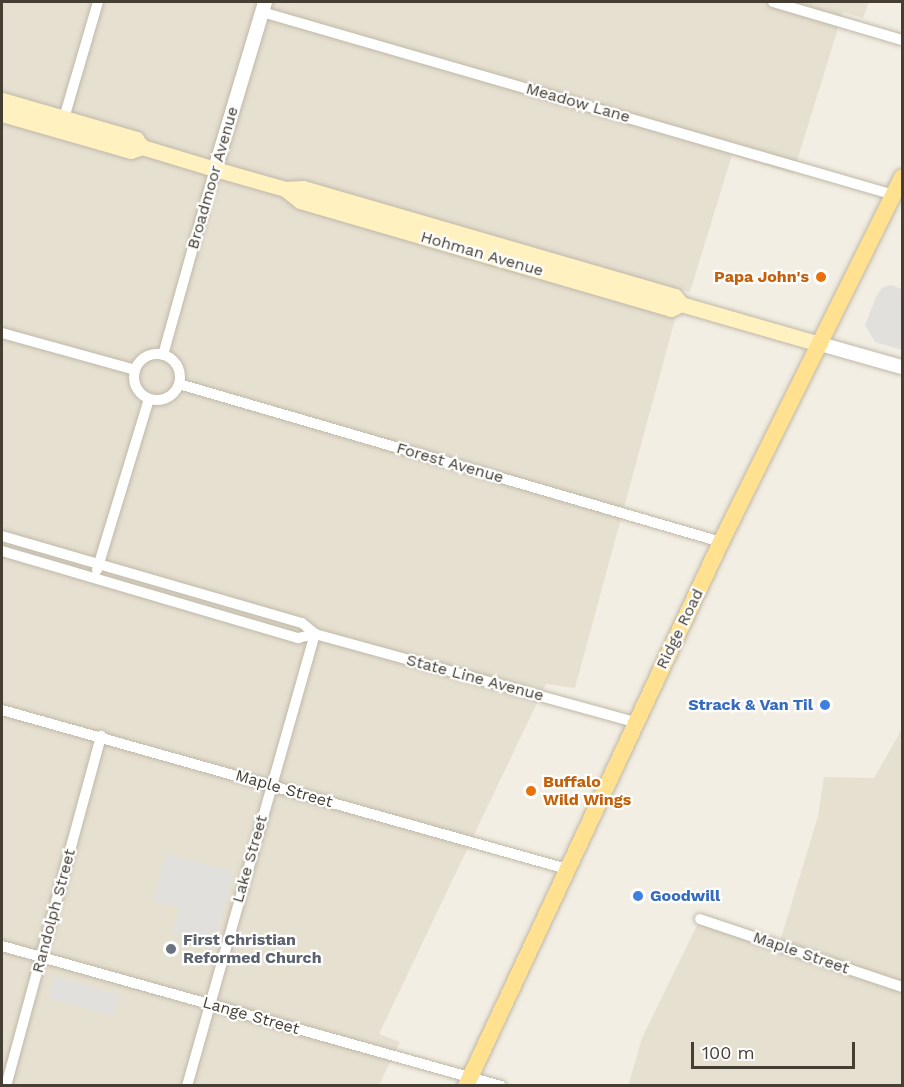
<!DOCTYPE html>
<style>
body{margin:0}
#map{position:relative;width:904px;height:1087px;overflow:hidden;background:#f2eee3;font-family:"Work Sans",sans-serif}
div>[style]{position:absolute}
.residential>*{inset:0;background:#e6e0d1}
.parking>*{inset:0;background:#e2e0dc}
.roads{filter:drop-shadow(0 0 2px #c0b8a8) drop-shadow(0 0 2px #c0b8a8)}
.minor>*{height:10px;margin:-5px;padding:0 5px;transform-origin:5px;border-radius:5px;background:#fff}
.minor>.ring{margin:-5px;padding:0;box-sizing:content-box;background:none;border:10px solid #fff;border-radius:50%}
.tertiary>*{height:14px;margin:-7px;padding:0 7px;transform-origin:7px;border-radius:7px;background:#fff}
.secondary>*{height:15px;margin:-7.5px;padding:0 7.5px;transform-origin:7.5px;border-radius:7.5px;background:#fff1c0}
.primary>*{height:16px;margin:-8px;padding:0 8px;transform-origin:8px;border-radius:8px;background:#ffe18f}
.dots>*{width:16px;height:16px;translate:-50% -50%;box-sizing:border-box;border:3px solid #fff;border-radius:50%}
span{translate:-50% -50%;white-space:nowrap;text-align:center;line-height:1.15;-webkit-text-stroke:4.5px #fff;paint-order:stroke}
.street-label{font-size:16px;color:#443e33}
.food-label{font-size:16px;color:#c56008;font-weight:700}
.right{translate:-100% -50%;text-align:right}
.left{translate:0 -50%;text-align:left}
.shop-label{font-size:16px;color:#366cbe;font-weight:700}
.worship-label{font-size:16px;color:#5b616d;font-weight:700}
.frame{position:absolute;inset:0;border:3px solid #443e33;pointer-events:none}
.scale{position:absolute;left:691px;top:1042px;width:164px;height:27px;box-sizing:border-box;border:3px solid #443e33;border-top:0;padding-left:8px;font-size:18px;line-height:21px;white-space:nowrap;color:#443e33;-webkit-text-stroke:4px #fff;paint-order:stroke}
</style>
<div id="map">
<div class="residential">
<i style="clip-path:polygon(2px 2px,869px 2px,863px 18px,843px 12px,793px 174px,732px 155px,690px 292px,683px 290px,575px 688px,546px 684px,379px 1034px,400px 1042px,379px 1085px,2px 1086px)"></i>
<i style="clip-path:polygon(902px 729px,902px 1085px,628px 1086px,642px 1038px,700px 919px,779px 945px,818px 816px,824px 777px,874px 778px)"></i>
</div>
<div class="parking">
<i style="clip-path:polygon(891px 285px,902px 289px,902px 350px,875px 342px,865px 325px,876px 297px,882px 288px)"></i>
<i style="clip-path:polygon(166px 853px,234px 872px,214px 945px,172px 933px,179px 908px,153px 901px)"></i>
<i style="clip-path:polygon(54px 976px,119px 994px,113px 1016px,48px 998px)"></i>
</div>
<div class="roads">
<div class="minor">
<i style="left:773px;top:2px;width:134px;rotate:16.4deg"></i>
<i style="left:262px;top:12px;width:658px;rotate:16.15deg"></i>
<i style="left:62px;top:125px;width:128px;rotate:-73.7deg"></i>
<i style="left:2px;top:333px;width:138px;rotate:15.5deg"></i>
<i class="ring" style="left:134px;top:354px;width:36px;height:36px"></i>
<i style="left:163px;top:355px;width:193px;rotate:-74.4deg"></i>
<i style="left:179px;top:384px;width:565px;rotate:16.25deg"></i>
<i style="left:2px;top:536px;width:312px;rotate:16.2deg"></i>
<i style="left:302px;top:623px;width:17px;rotate:40deg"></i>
<i style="left:315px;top:634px;width:332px;rotate:15.4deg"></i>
<i style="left:2px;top:551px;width:309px;rotate:16.4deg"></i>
<i style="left:298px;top:638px;width:17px;rotate:-13deg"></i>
<i style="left:97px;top:570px;width:179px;rotate:-73.1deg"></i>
<i style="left:2px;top:710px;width:587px;rotate:15.72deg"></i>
<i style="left:700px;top:919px;width:213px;rotate:18.6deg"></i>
<i style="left:2px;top:946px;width:518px;rotate:15.67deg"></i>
<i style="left:6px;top:1086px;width:363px;rotate:-74.8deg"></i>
<i style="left:187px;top:1086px;width:470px;rotate:-74.2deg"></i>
</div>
<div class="tertiary">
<i style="left:215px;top:169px;width:174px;rotate:-73.3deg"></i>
<i style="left:820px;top:344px;width:85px;rotate:15.7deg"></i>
</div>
<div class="secondary">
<i style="left:2px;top:100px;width:140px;rotate:16.2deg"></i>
<i style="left:136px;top:139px;width:10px;rotate:53deg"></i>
<i style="left:142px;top:147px;width:76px;rotate:16.8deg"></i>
<i style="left:215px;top:169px;width:73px;rotate:15.9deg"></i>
<i style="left:285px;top:189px;width:18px;rotate:-3deg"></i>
<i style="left:303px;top:188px;width:387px;rotate:16.2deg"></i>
<i style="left:675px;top:296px;width:10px;rotate:53deg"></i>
<i style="left:681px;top:304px;width:145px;rotate:16.1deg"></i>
<i style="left:2px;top:114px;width:134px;rotate:16deg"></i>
<i style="left:131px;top:151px;width:12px;rotate:-20deg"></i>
<i style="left:285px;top:189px;width:19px;rotate:39deg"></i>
<i style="left:300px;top:201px;width:386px;rotate:16.2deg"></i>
<i style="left:671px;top:309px;width:11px;rotate:-27deg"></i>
</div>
<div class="primary">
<i style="left:466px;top:1086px;width:601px;rotate:-64.89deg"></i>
<i style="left:721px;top:542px;width:407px;rotate:-63.6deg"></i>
</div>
</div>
<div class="dots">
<i style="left:821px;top:277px;background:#e8710a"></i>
<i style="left:825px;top:705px;background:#3f7fe0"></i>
<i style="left:531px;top:791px;background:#e8710a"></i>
<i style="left:638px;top:896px;background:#3f7fe0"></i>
<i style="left:171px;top:949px;background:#6b7280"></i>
</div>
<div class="street-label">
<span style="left:578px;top:103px;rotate:16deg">Meadow Lane</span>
<span style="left:213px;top:178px;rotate:-74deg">Broadmoor Avenue</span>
<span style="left:482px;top:254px;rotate:16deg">Hohman Avenue</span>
<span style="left:450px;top:463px;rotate:16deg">Forest Avenue</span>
<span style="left:680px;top:629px;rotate:-64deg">Ridge Road</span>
<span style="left:475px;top:678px;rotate:15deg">State Line Avenue</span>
<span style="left:284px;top:789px;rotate:16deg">Maple Street</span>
<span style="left:250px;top:859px;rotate:-74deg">Lake Street</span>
<span style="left:54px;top:911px;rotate:-75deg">Randolph Street</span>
<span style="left:801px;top:953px;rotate:19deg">Maple Street</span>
<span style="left:251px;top:1016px;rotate:16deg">Lange Street</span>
</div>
<div class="food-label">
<span class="right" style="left:809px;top:277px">Papa John's</span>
<span class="left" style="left:543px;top:791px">Buffalo<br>Wild Wings</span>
</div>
<div class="shop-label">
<span class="right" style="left:813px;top:705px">Strack &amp; Van Til</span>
<span class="left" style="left:650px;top:896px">Goodwill</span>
</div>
<div class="worship-label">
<span class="left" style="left:183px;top:949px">First Christian<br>Reformed Church</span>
</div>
<div class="frame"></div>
<div class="scale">100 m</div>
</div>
